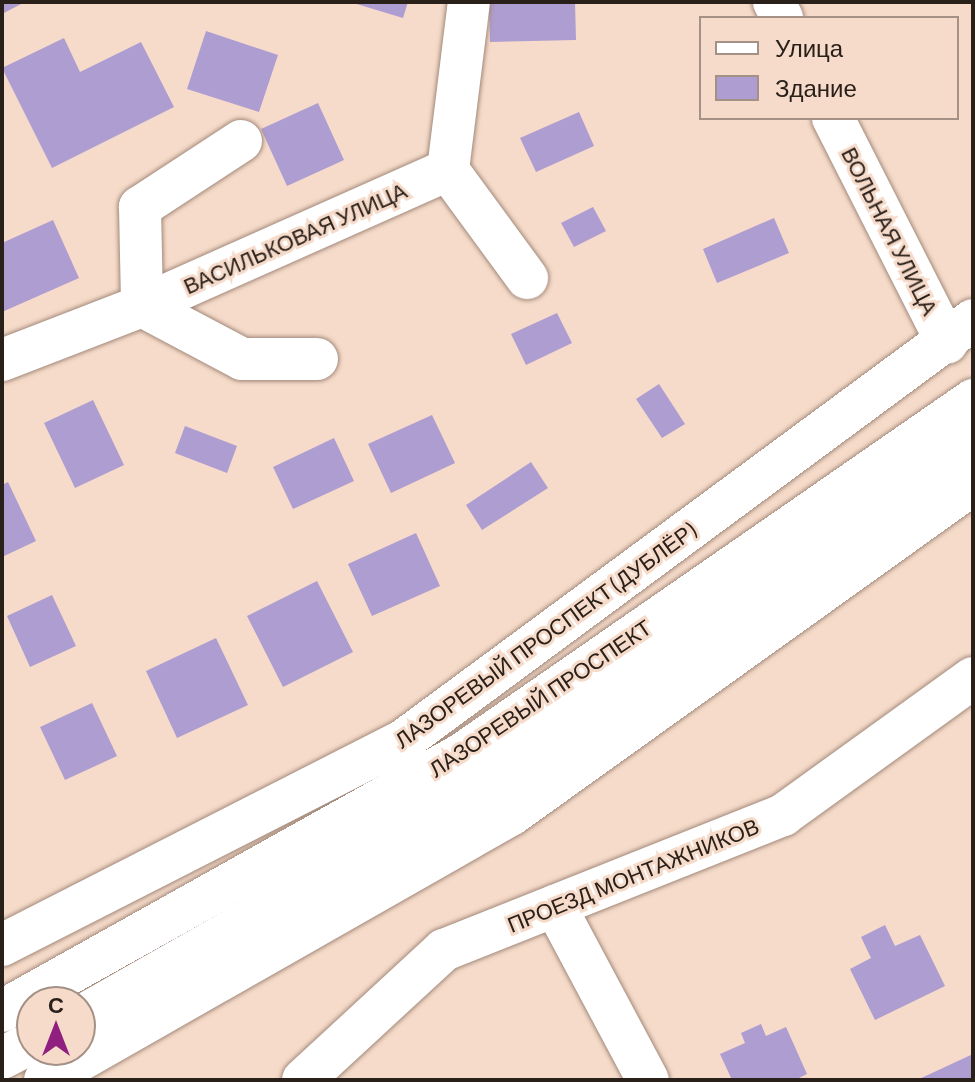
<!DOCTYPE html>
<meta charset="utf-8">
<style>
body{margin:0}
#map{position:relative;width:975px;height:1082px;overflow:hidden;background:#f6dbca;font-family:Barlow,sans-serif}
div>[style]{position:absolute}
.building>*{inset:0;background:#ae9dd0}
.roads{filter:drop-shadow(0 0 2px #a2897a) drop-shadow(0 0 2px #a2897a)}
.minor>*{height:42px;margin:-21px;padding:0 21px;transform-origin:21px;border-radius:21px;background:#fff}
span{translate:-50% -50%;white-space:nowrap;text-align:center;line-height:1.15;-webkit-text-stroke:6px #f6dbca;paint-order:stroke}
.street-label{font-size:22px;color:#2a201a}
.frame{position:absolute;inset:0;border:4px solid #2a201a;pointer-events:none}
.legend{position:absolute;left:699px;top:16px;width:260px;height:104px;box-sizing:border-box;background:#f6dbca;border:2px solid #a49084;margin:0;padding:10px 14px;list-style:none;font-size:24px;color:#2a201a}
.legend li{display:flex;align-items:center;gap:16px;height:40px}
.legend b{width:40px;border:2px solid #a49084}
.north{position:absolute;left:16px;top:986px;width:80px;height:80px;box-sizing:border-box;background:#f6dbca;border:2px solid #a49084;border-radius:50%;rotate:0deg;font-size:22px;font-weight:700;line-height:32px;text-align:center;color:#2a201a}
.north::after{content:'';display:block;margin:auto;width:28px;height:36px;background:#911f7f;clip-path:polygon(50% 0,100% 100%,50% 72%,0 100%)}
</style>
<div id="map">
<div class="building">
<i style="clip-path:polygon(2px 2px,25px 2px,2px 14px)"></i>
<i style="clip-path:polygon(350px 2px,408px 2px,403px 18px)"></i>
<i style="clip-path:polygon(489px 2px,575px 2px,576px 40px,490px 42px)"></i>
<i style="clip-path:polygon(206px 31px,278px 55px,259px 112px,187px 89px)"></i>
<i style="clip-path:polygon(64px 38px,80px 72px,141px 42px,174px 107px,52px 168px,2px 68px)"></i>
<i style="clip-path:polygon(318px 103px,344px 160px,287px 186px,261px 129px)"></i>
<i style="clip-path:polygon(579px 112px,594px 146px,536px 172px,520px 138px)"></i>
<i style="clip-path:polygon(593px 207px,606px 231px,574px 247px,561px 223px)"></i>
<i style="clip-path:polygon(774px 218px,789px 253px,717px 283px,703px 249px)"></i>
<i style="clip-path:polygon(53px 220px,79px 278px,2px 312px,2px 243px)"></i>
<i style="clip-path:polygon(557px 313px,572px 343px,526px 365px,511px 334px)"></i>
<i style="clip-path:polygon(659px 384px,685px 424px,662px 438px,636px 399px)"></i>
<i style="clip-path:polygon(93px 400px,124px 465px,75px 488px,44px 423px)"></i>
<i style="clip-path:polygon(432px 415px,455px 463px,391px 493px,368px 444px)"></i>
<i style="clip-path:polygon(185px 426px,237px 446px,227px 473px,175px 453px)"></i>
<i style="clip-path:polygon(334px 438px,354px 481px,293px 509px,273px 467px)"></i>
<i style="clip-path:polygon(531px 462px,548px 488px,482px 530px,466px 505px)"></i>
<i style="clip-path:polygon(8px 482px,36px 541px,2px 557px,2px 485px)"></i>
<i style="clip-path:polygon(416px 533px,440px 586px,372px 616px,348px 564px)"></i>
<i style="clip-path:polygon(317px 581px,353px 652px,283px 687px,247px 616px)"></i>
<i style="clip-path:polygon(52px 595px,76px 646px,30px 667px,7px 616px)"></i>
<i style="clip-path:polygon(216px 638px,248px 705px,177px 738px,146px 671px)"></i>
<i style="clip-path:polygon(92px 703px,117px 756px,65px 780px,40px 727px)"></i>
<i style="clip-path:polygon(885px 925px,895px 946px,920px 935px,945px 986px,875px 1020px,850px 969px,871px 958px,861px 937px)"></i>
<i style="clip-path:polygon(761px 1024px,766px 1036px,786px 1027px,807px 1074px,795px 1080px,732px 1080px,720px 1054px,745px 1043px,741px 1033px)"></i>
<i style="clip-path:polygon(973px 1054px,973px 1080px,917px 1080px)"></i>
</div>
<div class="roads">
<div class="minor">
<i style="left:774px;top:2px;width:18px;rotate:63deg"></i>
<i style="left:833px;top:118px;width:252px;rotate:63.1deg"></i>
<i style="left:241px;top:141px;width:121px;rotate:146.8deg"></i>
<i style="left:140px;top:207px;width:99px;rotate:88.8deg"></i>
<i style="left:142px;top:306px;width:113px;rotate:27.9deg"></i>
<i style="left:242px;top:359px;width:75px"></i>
<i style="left:448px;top:170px;width:134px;rotate:53.8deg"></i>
<i style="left:2px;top:360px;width:150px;rotate:-21.1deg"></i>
<i style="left:142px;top:306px;width:335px;rotate:-24deg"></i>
<i style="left:448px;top:170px;width:169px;rotate:-82.9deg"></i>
<i style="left:555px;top:906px;width:197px;rotate:61.9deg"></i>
<i style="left:2px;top:945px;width:451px;rotate:-27deg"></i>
<i style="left:404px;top:740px;width:707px;rotate:-36.43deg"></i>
<i style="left:2px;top:1011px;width:527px;rotate:-29.19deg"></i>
<i style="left:462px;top:754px;width:622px;rotate:-34.71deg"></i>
<i style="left:80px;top:1017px;width:464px;rotate:-29.7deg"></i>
<i style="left:483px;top:787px;width:600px;rotate:-35.23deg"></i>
<i style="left:2px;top:1058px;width:34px;rotate:-27deg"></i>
<i style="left:45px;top:1080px;width:537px;rotate:-29.67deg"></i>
<i style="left:512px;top:814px;width:567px;rotate:-35.6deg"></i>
<i style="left:303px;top:1080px;width:192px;rotate:-42.7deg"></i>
<i style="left:444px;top:950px;width:365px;rotate:-21.7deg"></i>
<i style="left:783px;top:815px;width:234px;rotate:-35.8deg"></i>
</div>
</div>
<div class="street-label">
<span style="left:890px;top:231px;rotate:63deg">ВОЛЬНАЯ УЛИЦА</span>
<span style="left:295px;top:238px;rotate:-24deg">ВАСИЛЬКОВАЯ УЛИЦА</span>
<span style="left:545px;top:635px;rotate:-36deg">ЛАЗОРЕВЫЙ ПРОСПЕКТ (ДУБЛЁР)</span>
<span style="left:540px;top:698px;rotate:-34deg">ЛАЗОРЕВЫЙ ПРОСПЕКТ</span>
<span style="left:633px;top:875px;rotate:-22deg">ПРОЕЗД МОНТАЖНИКОВ</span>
</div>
<div class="frame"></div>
<ul class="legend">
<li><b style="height:10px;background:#fff"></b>Улица</li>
<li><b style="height:22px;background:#ae9dd0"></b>Здание</li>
</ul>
<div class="north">С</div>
</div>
